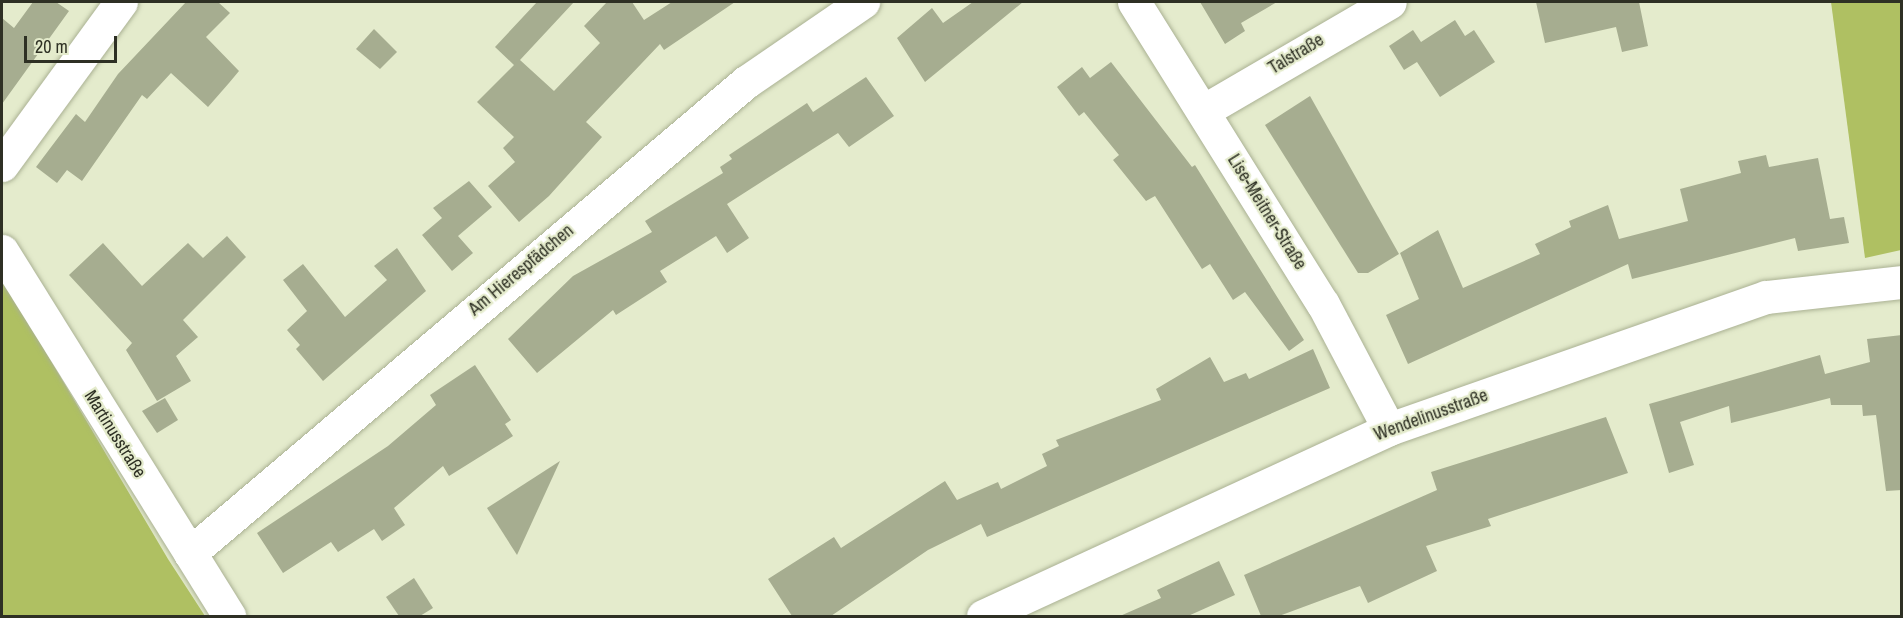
<!DOCTYPE html>
<meta charset="utf-8">
<style>
body{margin:0}
#map{position:relative;width:1903px;height:618px;overflow:hidden;background:#e4ebcc;font-family:"Archivo Narrow",sans-serif}
div>[style]{position:absolute}
.green>*{inset:0;background:#afc062}
.building>*{inset:0;background:#a6ad90}
.roads{filter:drop-shadow(0 0 2px #aab193) drop-shadow(0 0 2px #aab193)}
.minor>*{height:33px;margin:-16.5px;padding:0 16.5px;transform-origin:16.5px;border-radius:16.5px;background:#fff}
span{translate:-50% -50%;white-space:nowrap;text-align:center;line-height:1.15;-webkit-text-stroke:4.5px #e4ebcc;paint-order:stroke}
.street-label{font-size:18px;color:#2e3024}
.frame{position:absolute;inset:0;border:3px solid #2e3024;pointer-events:none}
.scale{position:absolute;left:24px;top:36px;width:93px;height:27px;box-sizing:border-box;border:3px solid #2e3024;border-top:0;padding-left:8px;font-size:18px;line-height:21px;white-space:nowrap;color:#2e3024;-webkit-text-stroke:4px #e4ebcc;paint-order:stroke}
</style>
<div id="map">
<div class="green">
<i style="clip-path:polygon(1831px 2px,1901px 2px,1901px 250px,1865px 258px)"></i>
<i style="clip-path:polygon(2px 278px,168px 559px,205px 616px,2px 616px)"></i>
</div>
<div class="building">
<i style="clip-path:polygon(33px 2px,56px 2px,69px 11px,2px 104px,2px 18px,14px 28px)"></i>
<i style="clip-path:polygon(186px 2px,218px 2px,230px 13px,206px 37px,239px 71px,229px 83px,208px 107px,171px 73px,147px 99px,142px 95px,82px 181px,67px 170px,57px 183px,36px 167px,76px 114px,85px 122px,118px 74px)"></i>
<i style="clip-path:polygon(537px 2px,574px 2px,520px 60px,554px 91px,600px 43px,584px 26px,607px 2px,632px 2px,644px 20px,672px 2px,735px 2px,664px 50px,660px 44px,586px 122px,602px 137px,549px 196px,519px 222px,488px 186px,515px 162px,503px 148px,514px 137px,477px 102px,514px 65px,495px 47px)"></i>
<i style="clip-path:polygon(973px 2px,1023px 2px,925px 82px,897px 38px,932px 8px,943px 23px)"></i>
<i style="clip-path:polygon(1200px 2px,1277px 2px,1241px 23px,1245px 31px,1225px 44px)"></i>
<i style="clip-path:polygon(1536px 2px,1639px 2px,1648px 46px,1622px 52px,1616px 27px,1545px 43px)"></i>
<i style="clip-path:polygon(1455px 20px,1465px 36px,1474px 30px,1495px 62px,1440px 97px,1417px 62px,1404px 70px,1389px 46px,1413px 30px,1421px 42px)"></i>
<i style="clip-path:polygon(374px 29px,397px 52px,380px 69px,356px 49px)"></i>
<i style="clip-path:polygon(1111px 62px,1192px 167px,1195px 165px,1304px 340px,1289px 351px,1245px 292px,1233px 300px,1210px 264px,1202px 269px,1155px 196px,1146px 201px,1113px 160px,1119px 155px,1101px 133px,1084px 112px,1079px 116px,1057px 87px,1082px 67px,1090px 78px)"></i>
<i style="clip-path:polygon(866px 77px,894px 116px,849px 147px,838px 133px,727px 204px,749px 238px,727px 253px,716px 236px,660px 271px,667px 282px,616px 315px,613px 310px,537px 373px,508px 339px,573px 276px,652px 232px,645px 221px,723px 173px,720px 167px,732px 159px,729px 155px,807px 103px,813px 112px)"></i>
<i style="clip-path:polygon(1310px 96px,1399px 254px,1368px 273px,1358px 273px,1265px 125px)"></i>
<i style="clip-path:polygon(1766px 155px,1769px 167px,1818px 158px,1830px 219px,1844px 217px,1849px 243px,1798px 251px,1795px 238px,1632px 279px,1628px 264px,1408px 364px,1386px 315px,1419px 299px,1400px 253px,1438px 230px,1463px 288px,1540px 254px,1535px 244px,1571px 227px,1569px 221px,1608px 205px,1619px 239px,1688px 221px,1680px 189px,1741px 173px,1738px 161px)"></i>
<i style="clip-path:polygon(469px 181px,492px 207px,458px 236px,473px 253px,452px 271px,422px 235px,442px 218px,433px 208px)"></i>
<i style="clip-path:polygon(227px 236px,246px 257px,183px 320px,198px 337px,176px 356px,191px 381px,157px 401px,126px 350px,132px 343px,69px 275px,103px 243px,142px 286px,188px 243px,203px 258px)"></i>
<i style="clip-path:polygon(397px 248px,426px 291px,323px 381px,296px 349px,300px 345px,287px 330px,307px 311px,283px 280px,303px 264px,345px 317px,387px 280px,374px 266px)"></i>
<i style="clip-path:polygon(1902px 335px,1902px 490px,1886px 491px,1876px 415px,1863px 416px,1862px 405px,1831px 405px,1830px 398px,1731px 423px,1729px 406px,1680px 422px,1694px 465px,1669px 473px,1649px 404px,1820px 355px,1825px 374px,1870px 362px,1867px 339px)"></i>
<i style="clip-path:polygon(1313px 349px,1330px 388px,987px 537px,981px 524px,928px 550px,831px 616px,792px 616px,768px 579px,834px 537px,841px 548px,945px 481px,957px 500px,998px 482px,1001px 489px,1047px 466px,1042px 454px,1059px 446px,1056px 440px,1161px 400px,1156px 389px,1210px 357px,1224px 382px,1246px 373px,1249px 379px)"></i>
<i style="clip-path:polygon(475px 365px,511px 420px,505px 424px,513px 436px,449px 476px,443px 466px,394px 508px,405px 525px,382px 541px,374px 529px,338px 552px,331px 542px,283px 573px,257px 533px,388px 446px,436px 405px,430px 395px)"></i>
<i style="clip-path:polygon(165px 398px,178px 420px,157px 433px,142px 411px)"></i>
<i style="clip-path:polygon(1606px 417px,1628px 473px,1488px 519px,1491px 526px,1426px 546px,1437px 571px,1368px 603px,1360px 586px,1279px 616px,1261px 616px,1244px 575px,1437px 490px,1431px 472px)"></i>
<i style="clip-path:polygon(560px 461px,517px 555px,487px 508px)"></i>
<i style="clip-path:polygon(1219px 561px,1235px 595px,1188px 616px,1120px 616px,1161px 598px,1157px 590px)"></i>
<i style="clip-path:polygon(414px 578px,433px 608px,420px 616px,399px 616px,386px 597px)"></i>
</div>
<div class="roads">
<div class="minor">
<i style="left:1134px;top:2px;width:356px;rotate:58deg"></i>
<i style="left:1323px;top:304px;width:141px;rotate:62.2deg"></i>
<i style="left:1203px;top:111px;width:216px;rotate:-30.2deg"></i>
<i style="left:2px;top:165px;width:202px;rotate:-53.9deg"></i>
<i style="left:2px;top:251px;width:430px;rotate:58.1deg"></i>
<i style="left:190px;top:553px;width:729px;rotate:-40.27deg"></i>
<i style="left:746px;top:82px;width:142px;rotate:-34.4deg"></i>
<i style="left:983px;top:616px;width:447px;rotate:-24.7deg"></i>
<i style="left:1389px;top:429px;width:399px;rotate:-19.3deg"></i>
<i style="left:1766px;top:297px;width:137px;rotate:-6.3deg"></i>
</div>
</div>
<div class="street-label">
<span style="left:1296px;top:54px;rotate:-31deg">Talstraße</span>
<span style="left:1267px;top:212px;rotate:58deg">Lise-Meitner-Straße</span>
<span style="left:521px;top:270px;rotate:-40deg">Am Hierespfädchen</span>
<span style="left:1431px;top:415px;rotate:-20deg">Wendelinusstraße</span>
<span style="left:115px;top:434px;rotate:58deg">Martinusstraße</span>
</div>
<div class="frame"></div>
<div class="scale">20 m</div>
</div>
